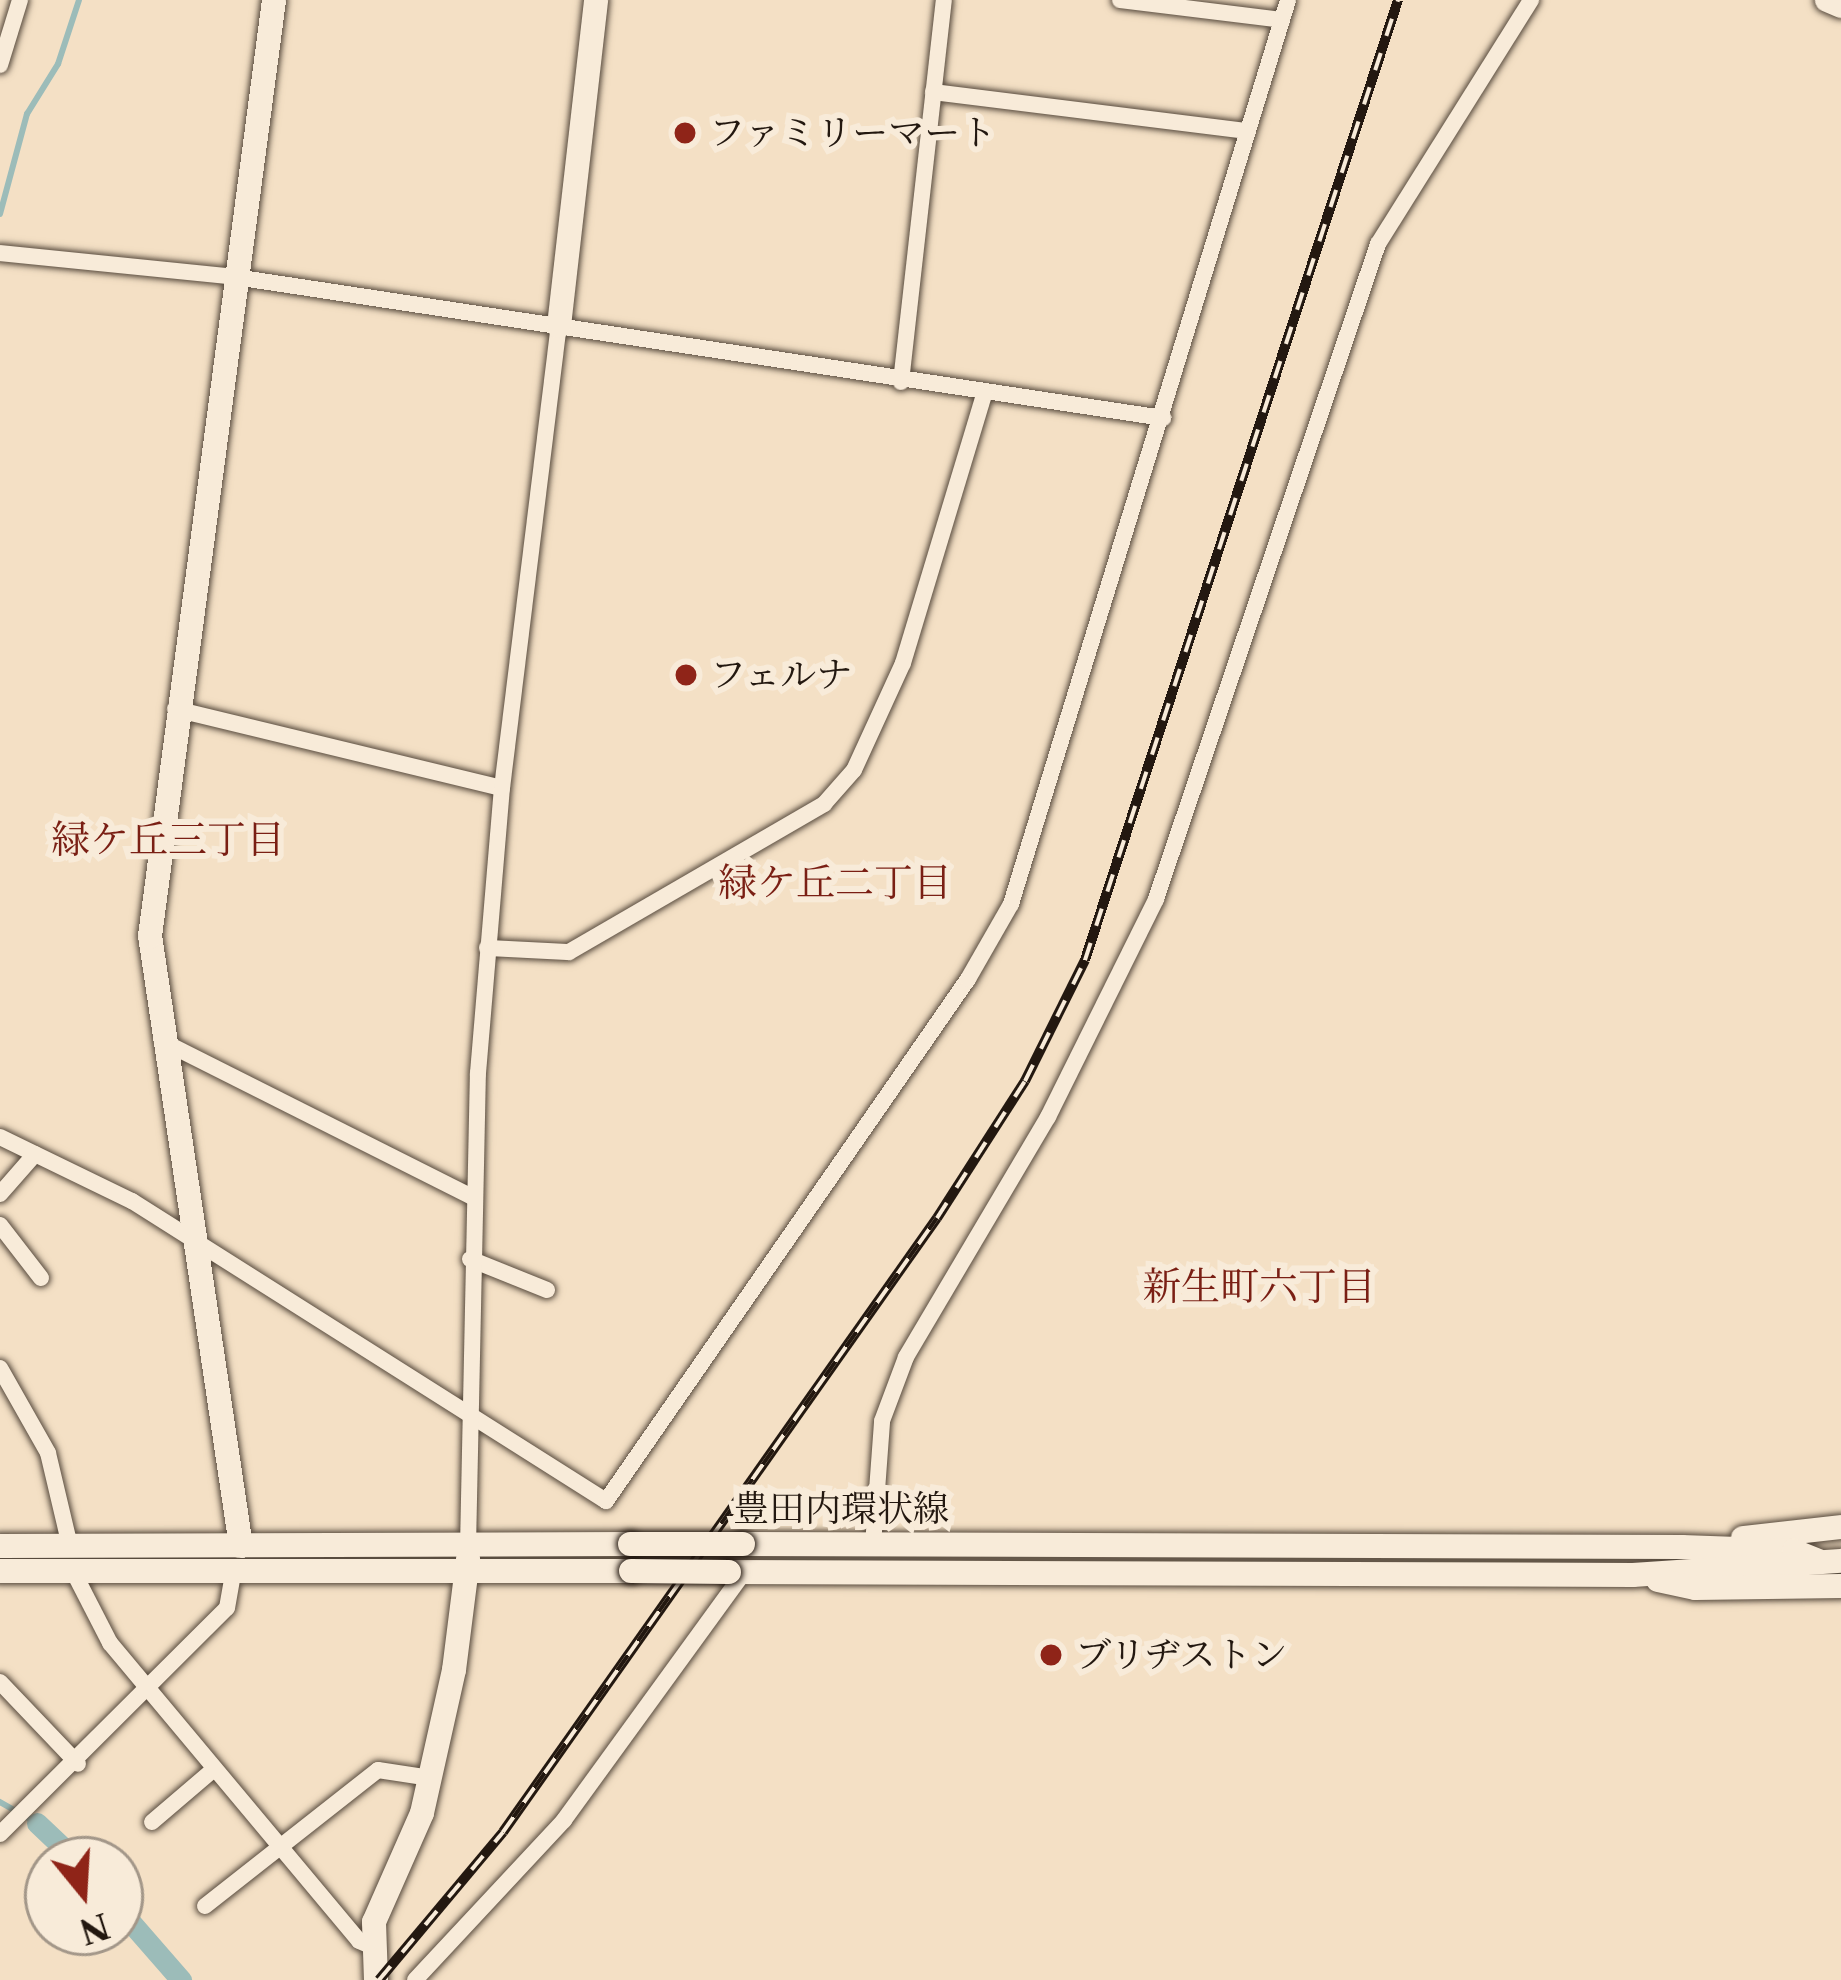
<!DOCTYPE html>
<meta charset="utf-8">
<style>
body{margin:0}
#map{position:relative;width:1841px;height:1980px;overflow:hidden;background:#f4e0c5;font-family:"Libre Caslon Text","Noto Serif JP",serif}
div>[style]{position:absolute}
.stream>*{height:6px;margin:-3px;padding:0 3px;transform-origin:3px;border-radius:3px;background:#9cbcb9}
.canal>*{height:21px;margin:-10.5px;padding:0 10.5px;transform-origin:10.5px;border-radius:10.5px;background:#9cbcb9}
.roads{filter:drop-shadow(0 0 3px #574a3d) drop-shadow(0 0 3px #574a3d)}
.street>*{height:16px;margin:-8px;padding:0 8px;transform-origin:8px;border-radius:8px;background:#f8ebd9}
.secondary>*{height:24px;margin:-12px;padding:0 12px;transform-origin:12px;border-radius:12px;background:#f8ebd9}
.rail>*{height:10px;margin-top:-5px;transform-origin:0;background:repeating-linear-gradient(90deg,#f8ebd9 0 18px,#231810 0 36px);box-sizing:border-box;border-block:3px solid #231810}
.bridges{filter:drop-shadow(0 0 3px #231810) drop-shadow(0 0 3px #231810)}
.secondary-bridge>*{height:24px;margin:-12px;padding:0 12px;transform-origin:12px;border-radius:12px;background:#f8ebd9}
.dots>*{width:33px;height:33px;translate:-50% -50%;box-sizing:border-box;border:6px solid #f8ebd9;border-radius:50%}
span{translate:-50% -50%;white-space:nowrap;text-align:center;line-height:1.15;-webkit-text-stroke:12px #f8ebd9;paint-order:stroke}
.poi-label{font-size:36px;color:#231810}
.left{translate:0 -50%;text-align:left}
.street-label{font-size:36px;color:#231810}
.neighbourhood-label{font-size:39px;color:#7a1f14}
.north{position:absolute;left:24px;top:1836px;width:120px;height:120px;box-sizing:border-box;background:#f8ebd9;border:3px solid #a39789;border-radius:50%;rotate:162deg;font-size:33px;font-weight:700;line-height:48px;text-align:center;color:#231810}
.north::after{content:'';display:block;margin:auto;width:42px;height:54px;background:#8f2418;clip-path:polygon(50% 0,100% 100%,50% 72%,0 100%)}
</style>
<div id="map">
<div class="stream">
<i style="left:0;top:214px;width:104px;rotate:-74.9deg"></i>
<i style="left:27px;top:114px;width:59px;rotate:-58.2deg"></i>
<i style="left:58px;top:64px;width:67px;rotate:-71.8deg"></i>
<i style="left:0;top:1802px;width:43px;rotate:29.6deg"></i>
</div>
<div class="canal">
<i style="left:37px;top:1823px;width:54px;rotate:43.5deg"></i>
<i style="left:120px;top:1910px;width:93px;rotate:48.9deg"></i>
</div>
<div class="roads">
<div class="street">
<i style="left:1120px;top:0;width:163px;rotate:7deg"></i>
<i style="left:0;top:65px;width:68px;rotate:-72.9deg"></i>
<i style="left:933px;top:92px;width:317px;rotate:7.1deg"></i>
<i style="left:0;top:253px;width:236px;rotate:5.8deg"></i>
<i style="left:235px;top:277px;width:939px;rotate:8.64deg"></i>
<i style="left:901px;top:382px;width:384px;rotate:-83.6deg"></i>
<i style="left:175px;top:709px;width:336px;rotate:13.6deg"></i>
<i style="left:487px;top:948px;width:82px;rotate:2.8deg"></i>
<i style="left:569px;top:952px;width:295px;rotate:-30.1deg"></i>
<i style="left:824px;top:804px;width:45px;rotate:-48.6deg"></i>
<i style="left:854px;top:770px;width:118px;rotate:-65.4deg"></i>
<i style="left:903px;top:663px;width:281px;rotate:-73.2deg"></i>
<i style="left:162px;top:1041px;width:349px;rotate:26.7deg"></i>
<i style="left:0;top:1137px;width:147px;rotate:25.9deg"></i>
<i style="left:132px;top:1201px;width:561px;rotate:32.33deg"></i>
<i style="left:606px;top:1501px;width:635px;rotate:-55.26deg"></i>
<i style="left:968px;top:979px;width:86px;rotate:-60.2deg"></i>
<i style="left:1011px;top:904px;width:945px;rotate:-72.96deg"></i>
<i style="left:0;top:1194px;width:53px;rotate:-48.8deg"></i>
<i style="left:0;top:1225px;width:67px;rotate:52.3deg"></i>
<i style="left:470px;top:1259px;width:83px;rotate:21.9deg"></i>
<i style="left:0;top:1368px;width:98px;rotate:60.5deg"></i>
<i style="left:48px;top:1453px;width:96px;rotate:76.7deg"></i>
<i style="left:873px;top:1545px;width:124px;rotate:-85.8deg"></i>
<i style="left:882px;top:1421px;width:68px;rotate:-69.4deg"></i>
<i style="left:906px;top:1357px;width:279px;rotate:-59.4deg"></i>
<i style="left:1048px;top:1117px;width:243px;rotate:-63.6deg"></i>
<i style="left:1156px;top:899px;width:692px;rotate:-71.28deg"></i>
<i style="left:1378px;top:244px;width:288px;rotate:-57.9deg"></i>
<i style="left:468px;top:1547px;width:474px;rotate:-88.8deg"></i>
<i style="left:478px;top:1073px;width:286px;rotate:-85.2deg"></i>
<i style="left:502px;top:788px;width:466px;rotate:-83deg"></i>
<i style="left:73px;top:1571px;width:81px;rotate:62.8deg"></i>
<i style="left:110px;top:1643px;width:388px;rotate:50.1deg"></i>
<i style="left:359px;top:1941px;width:15px;rotate:23deg"></i>
<i style="left:0;top:1682px;width:113px;rotate:46.4deg"></i>
<i style="left:152px;top:1822px;width:82px;rotate:-40.5deg"></i>
<i style="left:0;top:1834px;width:320px;rotate:-44.9deg"></i>
<i style="left:227px;top:1608px;width:40px;rotate:-80deg"></i>
<i style="left:205px;top:1906px;width:220px;rotate:-38.2deg"></i>
<i style="left:378px;top:1770px;width:53px;rotate:8.7deg"></i>
<i style="left:415px;top:1980px;width:219px;rotate:-47deg"></i>
<i style="left:564px;top:1820px;width:306px;rotate:-54deg"></i>
</div>
<div class="secondary">
<i style="left:1827px;top:0;width:15px;rotate:23deg"></i>
<i style="left:559px;top:326px;width:328px;rotate:-83.5deg"></i>
<i style="left:1743px;top:1538px;width:99px;rotate:-6.4deg"></i>
<i style="left:743px;top:1544px;width:939px;rotate:0.18deg"></i>
<i style="left:1682px;top:1547px;width:112px;rotate:2deg"></i>
<i style="left:1794px;top:1551px;width:27px;rotate:22deg"></i>
<i style="left:0;top:1546px;width:630px;rotate:-0.18deg"></i>
<i style="left:241px;top:1546px;width:617px;rotate:-98.48deg"></i>
<i style="left:150px;top:936px;width:944px;rotate:-82.45deg"></i>
<i style="left:0;top:1571px;width:631px"></i>
<i style="left:729px;top:1572px;width:904px;rotate:0.19deg"></i>
<i style="left:1633px;top:1575px;width:208px;rotate:-3.9deg"></i>
<i style="left:1658px;top:1580px;width:38px;rotate:12deg"></i>
<i style="left:1695px;top:1588px;width:146px;rotate:-0.8deg"></i>
<i style="left:376px;top:1980px;width:58px;rotate:-92deg"></i>
<i style="left:374px;top:1922px;width:119px;rotate:-66.2deg"></i>
<i style="left:422px;top:1813px;width:147px;rotate:-77.4deg"></i>
<i style="left:454px;top:1670px;width:112px;rotate:-82.8deg"></i>
</div>
</div>
<div class="rail">
<i style="left:379px;top:1980px;width:193px;rotate:-50deg"></i>
<i style="left:503px;top:1832px;width:752px;rotate:-54.75deg"></i>
<i style="left:937px;top:1218px;width:163px;rotate:-57.3deg"></i>
<i style="left:1025px;top:1081px;width:135px;rotate:-63.6deg"></i>
<i style="left:1085px;top:960px;width:1010px;rotate:-71.94deg"></i>
</div>
<div class="bridges">
<div class="secondary-bridge">
<i style="left:630px;top:1544px;width:113px"></i>
<i style="left:631px;top:1571px;width:98px;rotate:0.6deg"></i>
</div>
</div>
<div class="dots">
<i style="left:685px;top:133px;background:#8f2418"></i>
<i style="left:686px;top:675px;background:#8f2418"></i>
<i style="left:1051px;top:1655px;background:#8f2418"></i>
</div>
<div class="poi-label">
<span class="left" style="left:709px;top:133px">ファミリーマート</span>
<span class="left" style="left:710px;top:675px">フェルナ</span>
<span class="left" style="left:1075px;top:1655px">ブリヂストン</span>
</div>
<div class="street-label">
<span style="left:841px;top:1509px">豊田内環状線</span>
</div>
<div class="neighbourhood-label">
<span style="left:168px;top:839px">緑ケ丘三丁目</span>
<span style="left:835px;top:882px">緑ケ丘二丁目</span>
<span style="left:1259px;top:1286px">新生町六丁目</span>
</div>
<div class="north">N</div>
</div>
